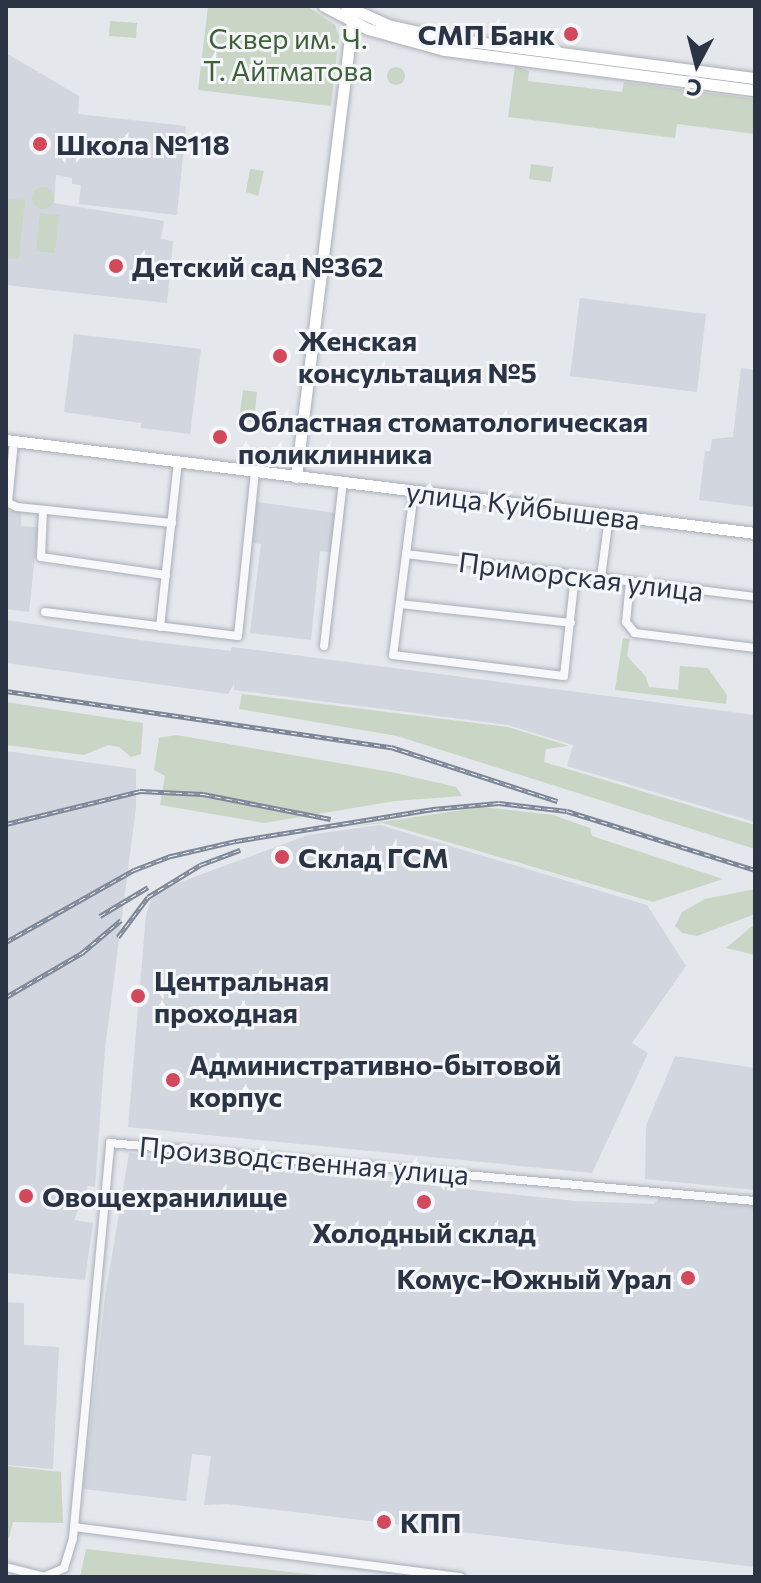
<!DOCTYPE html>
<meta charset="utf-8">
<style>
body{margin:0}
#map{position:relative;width:761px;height:1583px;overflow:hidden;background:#e4e7ec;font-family:Commissioner,sans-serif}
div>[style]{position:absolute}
.built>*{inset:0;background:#d2d6de}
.green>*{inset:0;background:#c9d6c5}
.round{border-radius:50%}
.roads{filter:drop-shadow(0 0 2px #a9aeb7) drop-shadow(0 0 2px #a9aeb7)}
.street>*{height:8px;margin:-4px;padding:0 4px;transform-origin:4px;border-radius:4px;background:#f7f8fa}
.secondary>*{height:11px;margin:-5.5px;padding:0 5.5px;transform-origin:5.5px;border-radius:5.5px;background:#fff}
.rail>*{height:5px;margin-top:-2.5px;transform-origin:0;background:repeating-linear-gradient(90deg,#f4f6f9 0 6px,#7d8696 0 12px);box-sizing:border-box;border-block:2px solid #7d8696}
.dots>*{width:22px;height:22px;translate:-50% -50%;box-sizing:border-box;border:4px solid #f4f6f9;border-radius:50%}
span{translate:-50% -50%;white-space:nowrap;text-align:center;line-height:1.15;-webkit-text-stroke:6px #f4f6f9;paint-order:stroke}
.poi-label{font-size:28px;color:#2b3445;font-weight:700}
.right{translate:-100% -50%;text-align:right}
.left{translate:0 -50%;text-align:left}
.park-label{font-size:28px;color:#3f6138}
.street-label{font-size:28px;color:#2b3445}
.frame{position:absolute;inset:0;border:8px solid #2b3445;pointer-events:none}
.north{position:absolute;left:657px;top:24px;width:80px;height:80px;-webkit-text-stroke:6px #f4f6f9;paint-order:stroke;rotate:187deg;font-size:22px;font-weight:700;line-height:32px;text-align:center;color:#2b3445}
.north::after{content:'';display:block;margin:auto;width:28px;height:36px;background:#2b3445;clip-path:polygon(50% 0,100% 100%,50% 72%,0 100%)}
</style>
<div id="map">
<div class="built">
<i style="clip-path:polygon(6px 53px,79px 96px,78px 114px,186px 126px,177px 215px,79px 204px,81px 185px,72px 184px,72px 178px,56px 175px,54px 203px,164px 221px,161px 239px,173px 241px,167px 303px,6px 285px)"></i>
<i style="clip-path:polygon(580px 298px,706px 314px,697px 392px,570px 376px)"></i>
<i style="clip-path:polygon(74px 334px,201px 349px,190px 434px,141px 428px,141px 423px,64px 412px)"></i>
<i style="clip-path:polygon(741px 368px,755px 370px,755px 507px,699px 500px,705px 451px,710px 451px,712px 439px,733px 437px)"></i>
<i style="clip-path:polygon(257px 502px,336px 513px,331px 552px,320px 551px,311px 640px,250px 633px,261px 544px,253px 543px)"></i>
<i style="clip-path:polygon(6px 510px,21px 512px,21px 526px,38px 527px,29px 612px,6px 609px)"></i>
<i style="clip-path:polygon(6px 620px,154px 642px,231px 651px,232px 647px,755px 715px,755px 822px,567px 766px,573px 745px,508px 725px,234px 690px,234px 684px,228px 694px,6px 663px)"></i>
<i style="clip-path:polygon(6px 751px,136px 769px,136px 807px,105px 1049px,95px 1187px,88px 1186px,74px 1220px,93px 1223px,85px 1280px,6px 1273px)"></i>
<i style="clip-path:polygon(380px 825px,647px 905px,686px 966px,632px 1043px,648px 1053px,592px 1173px,128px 1127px,146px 915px,151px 899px,178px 883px,308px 835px)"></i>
<i style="clip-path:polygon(675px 1056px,755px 1068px,755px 1190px,645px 1179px,646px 1126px)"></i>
<i style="clip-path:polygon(129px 1153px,575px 1201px,654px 1204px,661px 1196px,755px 1205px,755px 1567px,227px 1504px,204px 1505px,211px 1456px,192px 1454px,186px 1501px,83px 1489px,105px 1297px)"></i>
<i style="clip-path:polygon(6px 1302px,24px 1303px,24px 1345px,59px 1347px,53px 1469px,6px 1465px)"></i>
</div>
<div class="green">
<i style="clip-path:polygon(208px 6px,307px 6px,335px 25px,339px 36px,331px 106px,198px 90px)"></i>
<i style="clip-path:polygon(110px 21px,137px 23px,136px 38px,109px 36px)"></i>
<i style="clip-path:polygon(515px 66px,529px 71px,528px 81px,622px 92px,624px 82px,755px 99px,755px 134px,677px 124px,675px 138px,508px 117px)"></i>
<i class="round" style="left:387px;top:67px;width:18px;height:18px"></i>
<i style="clip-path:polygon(531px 164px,553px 167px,551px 182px,529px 179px)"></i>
<i style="clip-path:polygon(250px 169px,264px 171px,258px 196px,246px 192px)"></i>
<i class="round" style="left:32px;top:187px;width:22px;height:22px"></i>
<i style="clip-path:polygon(6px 199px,25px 200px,19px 259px,6px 258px)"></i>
<i style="clip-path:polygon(40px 213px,59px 215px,55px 253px,36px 251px)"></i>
<i style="clip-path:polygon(243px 390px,257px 392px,254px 422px,239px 421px)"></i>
<i style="clip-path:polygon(623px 638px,630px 639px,627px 656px,646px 677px,649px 687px,678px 690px,680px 666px,708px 668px,727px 695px,726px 704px,615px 690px)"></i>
<i style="clip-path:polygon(242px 694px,508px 727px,569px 746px,546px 749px,544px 762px,755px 825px,755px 849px,397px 736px,239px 709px)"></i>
<i style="clip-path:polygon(6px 702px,143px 723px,141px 754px,131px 757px,119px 747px,108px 745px,84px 755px,6px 745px)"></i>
<i style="clip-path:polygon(176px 735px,391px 772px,456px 787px,462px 796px,395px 801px,264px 823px,160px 805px,165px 776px,154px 770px,159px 738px)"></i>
<i style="clip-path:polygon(483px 807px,553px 815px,590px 828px,592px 836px,723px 879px,653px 902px,383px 823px,346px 827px)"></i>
<i style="clip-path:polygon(755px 889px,755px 914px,697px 936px,682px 933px,675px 926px,682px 912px,705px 899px)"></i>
<i style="clip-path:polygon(755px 926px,755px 955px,726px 948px,751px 927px)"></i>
<i style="clip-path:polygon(6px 1466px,61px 1472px,63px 1523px,13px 1522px,9px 1538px,6px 1537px)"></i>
<i style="clip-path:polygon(86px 1549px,334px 1577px,80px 1577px)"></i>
</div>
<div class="roads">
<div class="street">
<i style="left:414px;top:492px;width:164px;rotate:97.3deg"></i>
<i style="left:393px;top:655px;width:172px;rotate:7deg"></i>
<i style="left:564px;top:676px;width:102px;rotate:-83.8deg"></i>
<i style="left:6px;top:502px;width:12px;rotate:24deg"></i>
<i style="left:17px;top:507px;width:156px;rotate:5.9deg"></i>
<i style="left:8px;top:502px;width:61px;rotate:-84.4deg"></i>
<i style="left:43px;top:510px;width:47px;rotate:92.4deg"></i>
<i style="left:41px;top:557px;width:126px;rotate:8.2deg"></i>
<i style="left:406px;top:554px;width:352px;rotate:7deg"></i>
<i style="left:601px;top:578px;width:63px;rotate:-82.6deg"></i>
<i style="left:630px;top:582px;width:40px;rotate:95.7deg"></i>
<i style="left:626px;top:622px;width:14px;rotate:51deg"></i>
<i style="left:635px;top:633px;width:121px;rotate:7.1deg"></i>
<i style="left:400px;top:604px;width:172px;rotate:6.3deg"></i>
<i style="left:45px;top:612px;width:194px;rotate:7.1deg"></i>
<i style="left:238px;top:636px;width:165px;rotate:-84.1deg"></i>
<i style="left:160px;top:627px;width:166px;rotate:-83.8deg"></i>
<i style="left:324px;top:646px;width:164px;rotate:-83.4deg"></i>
<i style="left:74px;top:1527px;width:390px;rotate:7.4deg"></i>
<i style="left:6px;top:1567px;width:40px;rotate:14.4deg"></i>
<i style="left:44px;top:1577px;width:22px;rotate:-24deg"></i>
<i style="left:64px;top:1568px;width:31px;rotate:-73deg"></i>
<i style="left:73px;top:1538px;width:397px;rotate:-84.6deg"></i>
<i style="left:110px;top:1143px;width:648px;rotate:5.14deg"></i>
</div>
<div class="secondary">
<i style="left:324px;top:6px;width:50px;rotate:27.6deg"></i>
<i style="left:368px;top:29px;width:80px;rotate:15.3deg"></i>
<i style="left:445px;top:50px;width:313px;rotate:7.4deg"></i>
<i style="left:346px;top:6px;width:46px;rotate:24.3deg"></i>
<i style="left:388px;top:25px;width:58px;rotate:12.8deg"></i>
<i style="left:445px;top:38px;width:313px;rotate:7.4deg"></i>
<i style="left:6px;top:440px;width:755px;rotate:7.08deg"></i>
<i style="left:296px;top:477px;width:470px;rotate:-83deg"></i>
</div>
</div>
<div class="rail">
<i style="left:6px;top:691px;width:389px;rotate:8.3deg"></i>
<i style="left:391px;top:747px;width:175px;rotate:18deg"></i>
<i style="left:6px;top:824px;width:138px;rotate:-13.8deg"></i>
<i style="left:140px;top:791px;width:63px;rotate:2.7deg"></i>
<i style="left:203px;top:794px;width:130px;rotate:11.1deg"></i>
<i style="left:100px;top:916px;width:56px;rotate:-31.1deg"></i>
<i style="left:118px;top:937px;width:50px;rotate:-53.1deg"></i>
<i style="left:148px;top:897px;width:61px;rotate:-31.6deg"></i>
<i style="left:200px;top:865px;width:43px;rotate:-20.6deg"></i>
<i style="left:6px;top:942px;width:147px;rotate:-29.4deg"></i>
<i style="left:134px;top:870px;width:40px;rotate:-21deg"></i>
<i style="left:171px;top:856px;width:67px;rotate:-13deg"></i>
<i style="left:236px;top:841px;width:200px;rotate:-9.2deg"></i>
<i style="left:433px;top:809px;width:66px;rotate:-5.2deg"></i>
<i style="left:499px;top:803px;width:68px;rotate:6.7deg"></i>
<i style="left:567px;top:811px;width:197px;rotate:17.4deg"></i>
<i style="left:6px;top:997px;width:88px;rotate:-30.1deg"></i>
<i style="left:82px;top:953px;width:51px;rotate:-40.2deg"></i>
</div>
<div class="dots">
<i style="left:571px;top:34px;background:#d1495b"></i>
<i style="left:40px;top:144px;background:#d1495b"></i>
<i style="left:116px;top:266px;background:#d1495b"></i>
<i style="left:280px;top:356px;background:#d1495b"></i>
<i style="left:220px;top:437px;background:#d1495b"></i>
<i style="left:282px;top:857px;background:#d1495b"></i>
<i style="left:138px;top:996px;background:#d1495b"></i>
<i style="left:173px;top:1080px;background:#d1495b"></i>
<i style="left:26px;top:1196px;background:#d1495b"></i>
<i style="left:424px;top:1202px;background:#d1495b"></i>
<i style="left:688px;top:1278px;background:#d1495b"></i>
<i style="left:384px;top:1522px;background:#d1495b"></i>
</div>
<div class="poi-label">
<span class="right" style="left:555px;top:34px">СМП Банк</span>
<span class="left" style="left:56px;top:144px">Школа №118</span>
<span class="left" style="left:132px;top:266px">Детский сад №362</span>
<span class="left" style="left:298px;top:356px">Женская<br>консультация №5</span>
<span class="left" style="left:238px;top:437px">Областная стоматологическая<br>поликлинника</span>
<span class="left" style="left:298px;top:857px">Склад ГСМ</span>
<span class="left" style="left:154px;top:996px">Центральная<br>проходная</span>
<span class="left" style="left:189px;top:1080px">Административно-бытовой<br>корпус</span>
<span class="left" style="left:42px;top:1196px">Овощехранилище</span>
<span style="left:424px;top:1232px">Холодный склад</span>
<span class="right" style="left:672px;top:1278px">Комус-Южный Урал</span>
<span class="left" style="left:400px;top:1522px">КПП</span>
</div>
<div class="park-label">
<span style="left:288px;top:54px">Сквер им. Ч.<br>Т. Айтматова</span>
</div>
<div class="street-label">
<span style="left:523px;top:505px;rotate:7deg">улица Куйбышева</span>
<span style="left:581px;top:576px;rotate:7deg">Приморская улица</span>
<span style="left:304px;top:1160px;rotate:5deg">Производственная улица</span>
</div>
<div class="frame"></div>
<div class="north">С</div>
</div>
